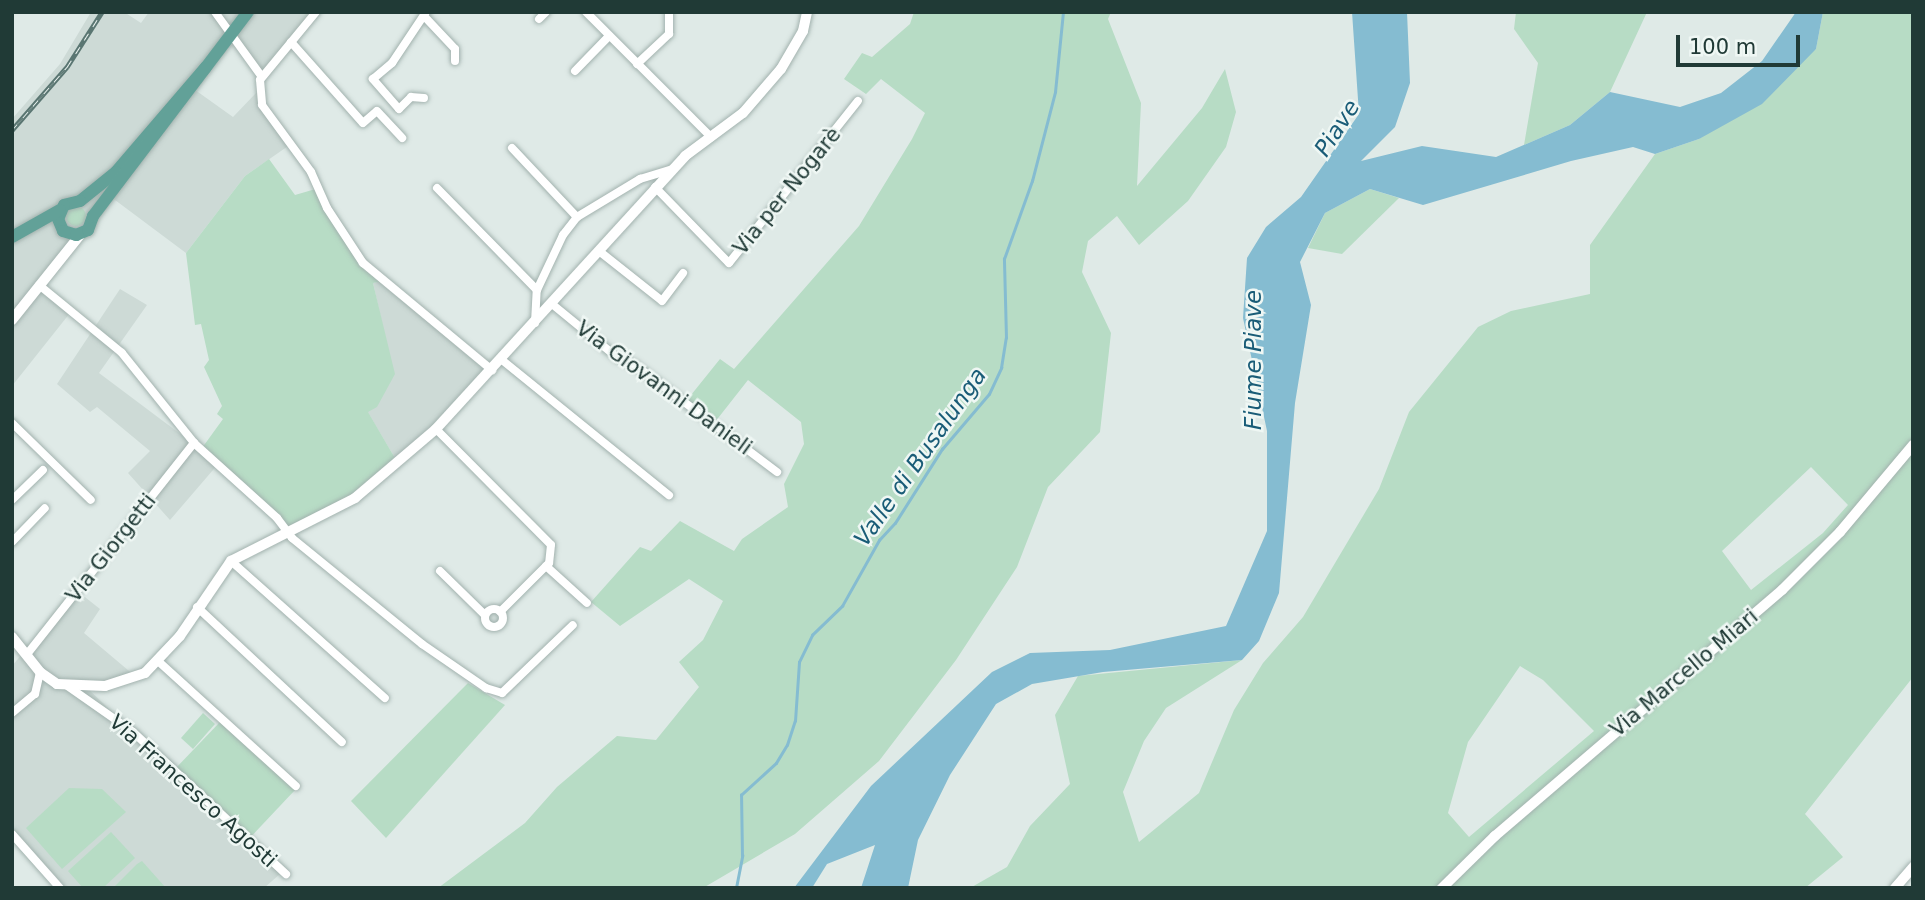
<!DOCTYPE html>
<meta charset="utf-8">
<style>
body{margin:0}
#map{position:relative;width:1925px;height:900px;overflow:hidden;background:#dfeae7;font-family:"DejaVu Sans",sans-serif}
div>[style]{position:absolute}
.built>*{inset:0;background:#cddad6}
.green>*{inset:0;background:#b7dcc5}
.round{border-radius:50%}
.water>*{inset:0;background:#85bcd1}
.stream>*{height:2.5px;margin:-1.25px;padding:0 1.25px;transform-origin:1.25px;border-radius:1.25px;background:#85bcd1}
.roads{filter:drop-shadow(0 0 2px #a2b2ae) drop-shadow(0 0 2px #a2b2ae)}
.street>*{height:8px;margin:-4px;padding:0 4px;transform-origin:4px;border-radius:4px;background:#fff}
.street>.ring{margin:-4px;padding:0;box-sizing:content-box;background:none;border:8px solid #fff;border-radius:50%}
.secondary>*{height:10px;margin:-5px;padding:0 5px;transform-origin:5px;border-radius:5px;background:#fff}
.primary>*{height:12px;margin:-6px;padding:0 6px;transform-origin:6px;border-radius:6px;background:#62a198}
.rail>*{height:5px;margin-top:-2.5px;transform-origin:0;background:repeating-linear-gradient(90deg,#eff7f4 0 8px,#5a7672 0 16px);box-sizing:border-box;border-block:2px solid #5a7672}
span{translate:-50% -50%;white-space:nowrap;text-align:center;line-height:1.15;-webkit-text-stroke:5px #eff7f4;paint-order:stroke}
.street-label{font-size:21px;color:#203a36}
.water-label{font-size:23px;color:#195c77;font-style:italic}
.frame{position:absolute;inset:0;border:14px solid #203a36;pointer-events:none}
.scale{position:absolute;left:1676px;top:35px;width:124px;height:32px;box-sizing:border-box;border:4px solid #203a36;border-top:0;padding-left:9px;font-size:21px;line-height:24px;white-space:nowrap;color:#203a36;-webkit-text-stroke:5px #eff7f4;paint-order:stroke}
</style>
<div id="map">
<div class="built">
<i style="clip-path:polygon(91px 12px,124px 12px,141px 23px,149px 12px,316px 12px,263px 79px,233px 35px,191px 87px,233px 117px,259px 90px,263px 104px,291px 144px,245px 176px,186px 253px,107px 194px,40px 287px,70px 313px,12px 386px,12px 119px,60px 64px)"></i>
<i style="clip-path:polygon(384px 281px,495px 371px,399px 465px,363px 404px,383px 327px,373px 283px)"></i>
<i style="clip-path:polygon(120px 289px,147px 305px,99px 373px,219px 463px,170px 520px,128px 473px,150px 451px,97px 407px,90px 412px,57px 384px)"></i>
<i style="clip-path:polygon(76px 590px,100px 609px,84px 633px,135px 676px,114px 683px,83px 684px,280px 874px,264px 888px,66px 888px,12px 828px,12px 666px)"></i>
</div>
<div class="green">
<i style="clip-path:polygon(914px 12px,1111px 12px,1108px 19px,1141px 103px,1137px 186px,1202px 108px,1225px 69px,1236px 112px,1226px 147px,1188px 201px,1139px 245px,1117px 216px,1088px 241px,1082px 272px,1111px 333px,1100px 432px,1048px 487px,1017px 567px,956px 660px,879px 761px,795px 834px,703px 888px,438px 888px,525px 823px,557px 787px,617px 736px,656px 740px,699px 687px,679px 662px,703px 640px,723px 601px,689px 579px,620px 626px,591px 602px,640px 547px,651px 551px,680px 521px,734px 551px,742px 539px,788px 507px,784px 484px,804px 444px,801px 422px,748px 380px,715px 422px,687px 400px,720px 359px,734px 369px,859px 226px,912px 139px,925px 113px,881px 79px,866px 94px,844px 79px,862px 53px,872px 57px,910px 24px)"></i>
<i style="clip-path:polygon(1516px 12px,1647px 12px,1610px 92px,1570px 125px,1524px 145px,1538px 63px,1514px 29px)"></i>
<i style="clip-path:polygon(evenodd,1823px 12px,1913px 12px,1913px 677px,1805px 814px,1843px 857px,1805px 888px,970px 888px,1007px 867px,1030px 826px,1070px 784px,1055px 715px,1078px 676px,1242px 660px,1166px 708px,1144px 741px,1123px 792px,1139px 842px,1199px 793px,1234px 710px,1263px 663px,1303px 617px,1379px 489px,1409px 412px,1478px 327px,1511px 311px,1590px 294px,1590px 245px,1655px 154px,1699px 139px,1816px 49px,1823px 12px,1811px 467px,1848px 505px,1823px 533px,1751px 590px,1722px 551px,1811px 467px,1823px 12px,1520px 666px,1543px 680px,1594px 731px,1469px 837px,1448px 813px,1468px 742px,1520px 666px)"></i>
<i style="clip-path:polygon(269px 159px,295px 195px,319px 188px,359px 254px,384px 281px,373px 283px,395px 374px,377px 407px,368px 412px,399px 465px,359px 493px,286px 528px,202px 448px,223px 419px,217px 414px,222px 406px,204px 367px,209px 360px,201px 324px,195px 325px,186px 253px,245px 176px)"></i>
<i style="clip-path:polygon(1370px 189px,1399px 198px,1342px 254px,1308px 248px,1325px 213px)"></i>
<i class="round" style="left:66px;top:206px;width:20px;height:20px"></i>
<i style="clip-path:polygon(468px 683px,505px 705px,386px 838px,351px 801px)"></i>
<i style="clip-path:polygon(203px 713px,215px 724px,193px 749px,181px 738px)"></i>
<i style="clip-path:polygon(220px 722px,295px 790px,247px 841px,174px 770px)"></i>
<i style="clip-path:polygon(69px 788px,102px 789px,126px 812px,62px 869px,26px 828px)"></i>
<i style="clip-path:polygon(111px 832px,135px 858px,103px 888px,83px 888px,68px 871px)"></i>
<i style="clip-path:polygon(142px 861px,166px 888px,113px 888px,137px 864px)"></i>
</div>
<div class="water">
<i style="clip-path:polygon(1352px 12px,1407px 12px,1410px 83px,1395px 127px,1361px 161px,1422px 146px,1496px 157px,1570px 125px,1610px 92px,1680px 107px,1721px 93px,1762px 61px,1796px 12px,1823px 12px,1816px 49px,1762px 104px,1699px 139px,1655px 154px,1633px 147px,1571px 161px,1423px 205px,1370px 189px,1325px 213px,1300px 262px,1311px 305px,1295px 403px,1279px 593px,1259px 641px,1242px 660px,1103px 672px,1032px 684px,996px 704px,950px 775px,918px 840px,908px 888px,861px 888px,875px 845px,827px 864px,812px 888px,794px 888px,871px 786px,992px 672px,1030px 653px,1110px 650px,1226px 626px,1267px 531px,1267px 431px,1243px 318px,1247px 258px,1266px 227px,1301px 197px,1359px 114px)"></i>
</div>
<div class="stream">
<i style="left:736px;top:888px;width:33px;rotate:-79deg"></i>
<i style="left:742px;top:856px;width:61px;rotate:-90.9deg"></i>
<i style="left:741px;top:795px;width:47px;rotate:-42.4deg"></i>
<i style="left:776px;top:763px;width:21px;rotate:-59deg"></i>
<i style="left:787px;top:745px;width:25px;rotate:-72deg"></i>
<i style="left:795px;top:721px;width:59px;rotate:-86.1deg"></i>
<i style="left:799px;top:662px;width:30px;rotate:-64deg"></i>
<i style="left:812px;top:635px;width:42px;rotate:-44deg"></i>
<i style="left:842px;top:606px;width:76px;rotate:-60.7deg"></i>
<i style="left:879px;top:540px;width:23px;rotate:-47deg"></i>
<i style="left:895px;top:523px;width:88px;rotate:-57.6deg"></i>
<i style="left:942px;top:449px;width:72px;rotate:-49.5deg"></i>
<i style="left:989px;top:394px;width:29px;rotate:-65deg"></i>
<i style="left:1001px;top:368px;width:30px;rotate:-81deg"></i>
<i style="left:1006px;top:338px;width:79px;rotate:-91.5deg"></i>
<i style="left:1004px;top:259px;width:83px;rotate:-70.3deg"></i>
<i style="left:1032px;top:181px;width:92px;rotate:-75.5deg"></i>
<i style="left:1055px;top:92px;width:80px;rotate:-84.3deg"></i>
</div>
<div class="roads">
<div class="street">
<i style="left:215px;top:12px;width:80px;rotate:54.1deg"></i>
<i style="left:316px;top:12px;width:88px;rotate:129.5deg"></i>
<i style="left:260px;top:80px;width:25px;rotate:85deg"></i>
<i style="left:262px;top:105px;width:83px;rotate:53.8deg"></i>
<i style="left:311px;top:172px;width:39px;rotate:66deg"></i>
<i style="left:327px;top:208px;width:66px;rotate:56.8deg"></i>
<i style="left:363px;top:263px;width:168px;rotate:39.7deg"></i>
<i style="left:586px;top:12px;width:177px;rotate:45deg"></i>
<i style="left:424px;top:16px;width:45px;rotate:46.8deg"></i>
<i style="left:455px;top:49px;width:12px;rotate:90deg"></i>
<i style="left:539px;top:19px;width:10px;rotate:-45deg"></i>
<i style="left:291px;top:42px;width:108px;rotate:48.4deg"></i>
<i style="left:363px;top:123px;width:18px;rotate:-41deg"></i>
<i style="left:377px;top:111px;width:37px;rotate:47deg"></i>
<i style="left:637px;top:64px;width:44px;rotate:-43.2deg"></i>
<i style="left:669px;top:34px;width:22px;rotate:-90deg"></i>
<i style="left:575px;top:71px;width:49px;rotate:-45.8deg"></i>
<i style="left:424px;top:98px;width:13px;rotate:-176deg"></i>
<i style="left:411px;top:97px;width:17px;rotate:135deg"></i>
<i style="left:399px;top:109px;width:40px;rotate:-131deg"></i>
<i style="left:373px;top:79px;width:25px;rotate:-40deg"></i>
<i style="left:392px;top:63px;width:61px;rotate:-56.3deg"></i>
<i style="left:512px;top:148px;width:95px;rotate:46.7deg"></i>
<i style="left:655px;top:187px;width:106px;rotate:45.8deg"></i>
<i style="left:729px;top:263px;width:207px;rotate:-51.5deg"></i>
<i style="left:437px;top:188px;width:143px;rotate:45.6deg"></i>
<i style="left:599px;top:251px;width:80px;rotate:38.4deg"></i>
<i style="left:662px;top:301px;width:35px;rotate:-53deg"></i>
<i style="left:39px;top:285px;width:107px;rotate:39.3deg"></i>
<i style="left:122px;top:353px;width:115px;rotate:51.3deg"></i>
<i style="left:194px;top:443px;width:112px;rotate:42.1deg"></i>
<i style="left:277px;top:518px;width:25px;rotate:53deg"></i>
<i style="left:292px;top:538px;width:168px;rotate:39.2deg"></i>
<i style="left:422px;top:644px;width:78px;rotate:34.5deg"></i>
<i style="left:486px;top:688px;width:17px;rotate:17deg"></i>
<i style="left:502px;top:693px;width:98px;rotate:-43.8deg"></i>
<i style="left:552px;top:304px;width:85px;rotate:39.3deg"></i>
<i style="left:618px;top:358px;width:18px;rotate:22deg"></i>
<i style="left:635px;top:365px;width:178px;rotate:37deg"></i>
<i style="left:535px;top:323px;width:33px;rotate:-87deg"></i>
<i style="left:537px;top:290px;width:61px;rotate:-64.7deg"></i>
<i style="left:563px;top:235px;width:23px;rotate:-52deg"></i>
<i style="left:577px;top:217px;width:74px;rotate:-31.1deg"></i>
<i style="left:640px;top:179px;width:34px;rotate:-17deg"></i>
<i style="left:502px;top:360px;width:215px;rotate:39deg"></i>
<i style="left:12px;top:423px;width:110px;rotate:44.3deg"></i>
<i style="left:436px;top:429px;width:163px;rotate:45.2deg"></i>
<i style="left:551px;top:545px;width:18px;rotate:96deg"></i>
<i style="left:549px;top:563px;width:69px;rotate:135deg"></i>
<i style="left:12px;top:500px;width:43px;rotate:-44.1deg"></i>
<i style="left:12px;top:542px;width:47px;rotate:-45.9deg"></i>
<i style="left:231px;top:561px;width:206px;rotate:41.7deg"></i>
<i style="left:546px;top:566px;width:55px;rotate:42.1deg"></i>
<i style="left:440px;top:571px;width:63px;rotate:44.4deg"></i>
<i style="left:197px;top:607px;width:198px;rotate:43deg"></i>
<i class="ring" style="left:485px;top:609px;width:10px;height:10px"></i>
<i style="left:28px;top:653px;width:268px;rotate:-51.7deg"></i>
<i style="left:158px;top:661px;width:186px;rotate:42.2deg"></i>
<i style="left:66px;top:685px;width:82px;rotate:35deg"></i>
<i style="left:133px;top:732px;width:209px;rotate:42.9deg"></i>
<i style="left:12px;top:713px;width:30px;rotate:-40deg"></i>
<i style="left:35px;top:694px;width:23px;rotate:-77deg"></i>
<i style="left:12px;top:834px;width:72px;rotate:48.4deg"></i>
</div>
<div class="secondary">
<i style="left:12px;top:320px;width:109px;rotate:-51.3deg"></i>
<i style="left:12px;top:637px;width:45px;rotate:51.3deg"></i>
<i style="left:40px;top:672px;width:21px;rotate:35deg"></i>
<i style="left:57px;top:684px;width:48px;rotate:2.4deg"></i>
<i style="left:105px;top:686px;width:42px;rotate:-18deg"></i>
<i style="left:145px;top:673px;width:51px;rotate:-46.6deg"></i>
<i style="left:180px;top:636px;width:91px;rotate:-55.8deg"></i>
<i style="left:231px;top:561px;width:139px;rotate:-26.9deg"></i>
<i style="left:355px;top:498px;width:106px;rotate:-40.4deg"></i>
<i style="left:436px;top:429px;width:369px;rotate:-47.6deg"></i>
<i style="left:685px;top:156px;width:72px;rotate:-36.6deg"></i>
<i style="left:743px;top:113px;width:58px;rotate:-49.2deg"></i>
<i style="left:781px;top:69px;width:44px;rotate:-59.9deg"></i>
<i style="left:803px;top:31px;width:19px;rotate:-78deg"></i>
<i style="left:1442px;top:888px;width:74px;rotate:-44.5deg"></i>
<i style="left:1495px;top:836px;width:378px;rotate:-40.6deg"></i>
<i style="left:1782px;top:590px;width:82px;rotate:-45deg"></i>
<i style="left:1840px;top:532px;width:114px;rotate:-50deg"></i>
<i style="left:1895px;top:888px;width:28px;rotate:-49deg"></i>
</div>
<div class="primary">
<i style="left:206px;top:67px;width:138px;rotate:130.6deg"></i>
<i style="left:116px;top:172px;width:46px;rotate:141.1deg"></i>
<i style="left:80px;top:201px;width:16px;rotate:166deg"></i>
<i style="left:64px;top:205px;width:15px;rotate:113deg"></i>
<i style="left:58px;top:219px;width:13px;rotate:67deg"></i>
<i style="left:63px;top:231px;width:14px;rotate:17deg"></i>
<i style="left:76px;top:235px;width:13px;rotate:-23deg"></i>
<i style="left:88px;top:230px;width:15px;rotate:-70deg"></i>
<i style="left:93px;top:216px;width:256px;rotate:-52.8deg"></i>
<i style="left:12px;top:237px;width:55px;rotate:-29.4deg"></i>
</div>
</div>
<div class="rail">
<i style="left:12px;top:130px;width:84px;rotate:-48.9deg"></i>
<i style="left:67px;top:67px;width:65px;rotate:-57.5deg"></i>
</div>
<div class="street-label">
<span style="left:787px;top:191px;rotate:-51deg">Via per Nogarè</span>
<span style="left:664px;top:388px;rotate:36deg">Via Giovanni Danieli</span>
<span style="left:111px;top:548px;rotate:-52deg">Via Giorgetti</span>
<span style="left:1684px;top:673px;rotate:-40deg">Via Marcello Miari</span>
<span style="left:193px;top:791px;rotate:42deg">Via Francesco Agosti</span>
</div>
<div class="water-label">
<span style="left:1337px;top:128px;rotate:-57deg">Piave</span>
<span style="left:1253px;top:360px;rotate:-90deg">Fiume Piave</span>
<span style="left:920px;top:457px;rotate:-55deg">Valle di Busalunga</span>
</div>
<div class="frame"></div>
<div class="scale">100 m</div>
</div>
